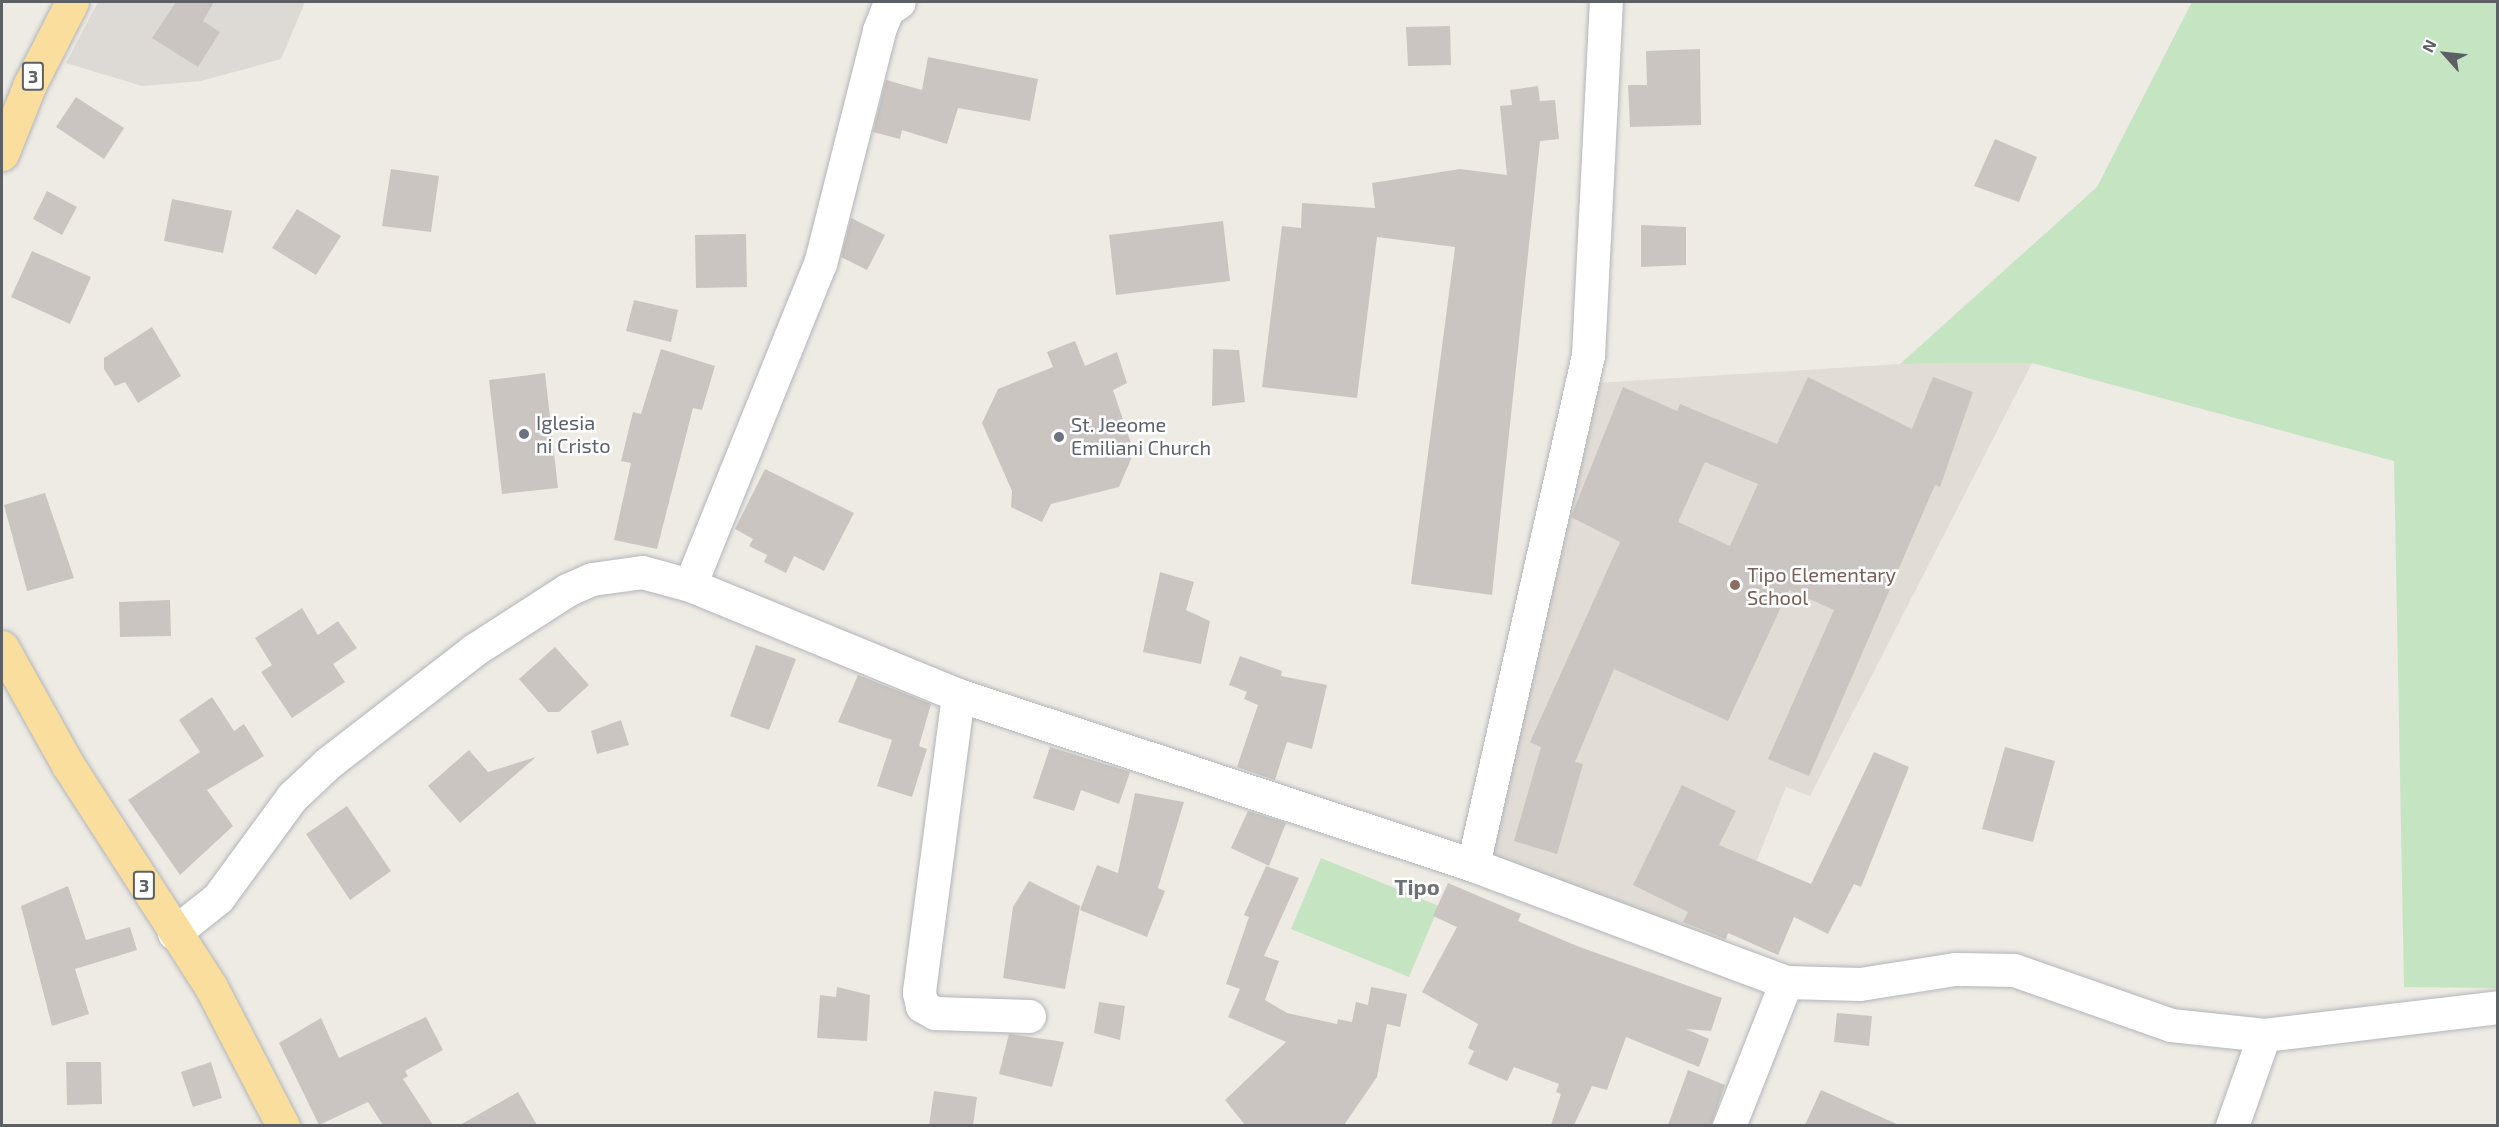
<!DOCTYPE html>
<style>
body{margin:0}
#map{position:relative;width:2499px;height:1127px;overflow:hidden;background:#eeebe4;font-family:"Exo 2",sans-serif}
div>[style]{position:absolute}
.industrial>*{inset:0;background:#dddad6}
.education>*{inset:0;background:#e1dcd5}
.green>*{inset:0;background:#c5e4c2}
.building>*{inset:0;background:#cac5c1}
.roads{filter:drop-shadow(0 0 2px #b1b5b9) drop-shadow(0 0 2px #b1b5b9)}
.minor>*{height:33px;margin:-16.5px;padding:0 16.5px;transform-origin:16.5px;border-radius:16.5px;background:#fff}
.trunk>*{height:33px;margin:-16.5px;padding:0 16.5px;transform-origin:16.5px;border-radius:16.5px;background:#fade9e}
.dots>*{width:16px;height:16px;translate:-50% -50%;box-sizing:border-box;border:3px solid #fff;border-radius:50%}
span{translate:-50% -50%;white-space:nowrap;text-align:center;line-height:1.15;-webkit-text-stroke:5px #fff;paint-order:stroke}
.shield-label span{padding:2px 4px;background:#fff;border:2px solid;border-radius:4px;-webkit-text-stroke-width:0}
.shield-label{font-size:18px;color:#5c6064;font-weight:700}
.worship-label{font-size:20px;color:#5b616d}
.left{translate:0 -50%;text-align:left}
.education-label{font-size:20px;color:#785e54}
.quarter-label{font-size:22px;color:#6d7276;font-weight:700}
.frame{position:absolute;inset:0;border:3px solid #5c6064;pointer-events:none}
.north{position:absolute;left:2415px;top:24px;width:60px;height:60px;-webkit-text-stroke:4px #fff;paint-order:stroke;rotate:297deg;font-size:16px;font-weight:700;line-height:24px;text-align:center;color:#5c6064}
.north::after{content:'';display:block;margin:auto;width:21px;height:27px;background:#5c6064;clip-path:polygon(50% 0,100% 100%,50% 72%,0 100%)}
</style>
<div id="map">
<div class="industrial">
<i style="clip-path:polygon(98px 2px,305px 2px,281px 59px,201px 81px,142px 86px,66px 63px)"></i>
</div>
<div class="education">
<i style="clip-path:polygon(2032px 363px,1810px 796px,1786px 787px,1724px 943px,1492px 855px,1596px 383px,1900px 364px)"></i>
</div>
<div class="green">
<i style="clip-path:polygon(2192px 2px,2497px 2px,2497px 988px,2404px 987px,2394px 461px,2032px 363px,1900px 364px,2097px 187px)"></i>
<i style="clip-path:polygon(1321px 858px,1439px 906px,1409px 977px,1291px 929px)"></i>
</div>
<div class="building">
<i style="clip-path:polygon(176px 2px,214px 2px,203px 21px,220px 32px,198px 67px,152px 38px)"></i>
<i style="clip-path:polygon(1450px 26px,1451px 65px,1408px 66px,1406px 27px)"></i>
<i style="clip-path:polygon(1700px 49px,1701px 125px,1630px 127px,1628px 85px,1647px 85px,1646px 51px)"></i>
<i style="clip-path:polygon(928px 57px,1038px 79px,1030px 121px,958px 108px,947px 144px,902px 130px,900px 139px,873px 132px,886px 80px,922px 90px)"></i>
<i style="clip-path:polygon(1538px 86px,1540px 101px,1555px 100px,1559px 139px,1540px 141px,1492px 595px,1411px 584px,1455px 247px,1377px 237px,1357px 398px,1262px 387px,1282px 226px,1301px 228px,1302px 203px,1375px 208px,1372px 183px,1460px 169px,1507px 175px,1500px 106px,1512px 105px,1510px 90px)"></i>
<i style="clip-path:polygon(76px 97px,124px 128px,104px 159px,56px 127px)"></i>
<i style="clip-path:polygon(1995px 139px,2037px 157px,2019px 202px,1974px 186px)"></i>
<i style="clip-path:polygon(391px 169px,439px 176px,431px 232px,382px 226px)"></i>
<i style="clip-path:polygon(47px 191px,77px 207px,62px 235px,33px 219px)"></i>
<i style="clip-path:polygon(172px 199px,232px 211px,223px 253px,164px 241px)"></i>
<i style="clip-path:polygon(297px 209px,341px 236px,316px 275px,272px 248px)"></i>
<i style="clip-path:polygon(851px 218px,885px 235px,867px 270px,841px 257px)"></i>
<i style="clip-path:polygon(1223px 221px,1230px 281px,1116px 295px,1109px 235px)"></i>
<i style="clip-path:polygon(1641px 225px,1686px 227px,1686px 265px,1641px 267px)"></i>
<i style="clip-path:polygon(746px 234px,747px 287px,696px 288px,695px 235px)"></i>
<i style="clip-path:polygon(32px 251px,91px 277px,70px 324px,11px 297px)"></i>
<i style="clip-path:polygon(634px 300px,678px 310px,671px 342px,626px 331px)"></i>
<i style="clip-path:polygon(152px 327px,181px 376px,138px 403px,125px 382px,115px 386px,104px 369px,104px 358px)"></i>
<i style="clip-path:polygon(1075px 341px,1085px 366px,1117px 352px,1127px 383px,1113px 390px,1134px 452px,1119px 487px,1051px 504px,1042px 522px,1011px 507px,1012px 491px,982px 423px,998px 389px,1053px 367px,1047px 352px)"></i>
<i style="clip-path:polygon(661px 349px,715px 366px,702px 410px,693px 408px,657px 549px,614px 540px,631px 463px,621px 461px,633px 412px,641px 414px)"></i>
<i style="clip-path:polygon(1213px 349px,1239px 350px,1245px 402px,1212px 406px)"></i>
<i style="clip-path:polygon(545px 373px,558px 488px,502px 494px,489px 380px)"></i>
<i style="clip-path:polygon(evenodd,1808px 377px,1912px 429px,1933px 377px,1973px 392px,1940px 487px,1935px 485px,1809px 776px,1768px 759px,1834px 610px,1789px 590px,1728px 721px,1614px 669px,1575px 762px,1583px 764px,1557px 854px,1514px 841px,1541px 747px,1530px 742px,1620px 542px,1571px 517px,1623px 387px,1677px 411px,1680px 404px,1777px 444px,1808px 377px,1705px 462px,1758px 484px,1730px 546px,1678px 522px,1705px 462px)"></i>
<i style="clip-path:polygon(765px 469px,854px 513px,824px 571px,794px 556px,786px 573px,764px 562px,767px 555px,749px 546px,753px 539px,735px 529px)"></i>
<i style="clip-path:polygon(45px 493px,74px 578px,27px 591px,4px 505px)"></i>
<i style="clip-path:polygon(1160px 572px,1194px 582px,1186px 610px,1210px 621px,1201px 664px,1143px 652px)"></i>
<i style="clip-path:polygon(170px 600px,171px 636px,120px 637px,119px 602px)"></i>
<i style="clip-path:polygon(302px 608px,318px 635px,338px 621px,357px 648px,333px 664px,345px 682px,292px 718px,261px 672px,272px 665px,255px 638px)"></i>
<i style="clip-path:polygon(756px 645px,796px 659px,769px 730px,730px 716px)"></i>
<i style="clip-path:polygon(555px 647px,589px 685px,559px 712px,548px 712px,519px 679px)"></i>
<i style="clip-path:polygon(1240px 656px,1282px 671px,1281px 676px,1327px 685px,1312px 749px,1287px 742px,1275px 780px,1237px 767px,1258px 705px,1244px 699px,1247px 692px,1229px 685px)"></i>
<i style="clip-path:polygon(858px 675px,931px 704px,919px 746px,927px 749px,912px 797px,877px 786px,892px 740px,838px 722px)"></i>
<i style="clip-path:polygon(212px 697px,234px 731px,244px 724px,264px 756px,207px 790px,233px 826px,180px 875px,128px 800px,200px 752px,179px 720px)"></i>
<i style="clip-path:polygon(621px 720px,629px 745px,597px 754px,591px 731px)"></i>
<i style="clip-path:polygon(1050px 747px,1130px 772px,1119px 804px,1081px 790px,1074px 811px,1033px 798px)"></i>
<i style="clip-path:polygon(2005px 747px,2055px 761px,2033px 842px,1982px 829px)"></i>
<i style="clip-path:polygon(469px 750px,488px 772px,536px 757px,460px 823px,428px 786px)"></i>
<i style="clip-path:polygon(1874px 752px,1909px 767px,1861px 887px,1854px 884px,1828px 934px,1794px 917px,1778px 955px,1728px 933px,1726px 939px,1683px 922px,1688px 912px,1633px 885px,1682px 785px,1736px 811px,1719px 845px,1811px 884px)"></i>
<i style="clip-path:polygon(1135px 793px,1184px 802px,1158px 888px,1165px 891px,1147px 937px,1080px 910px,1097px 865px,1118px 873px)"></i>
<i style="clip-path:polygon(347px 806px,391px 871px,350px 900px,306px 834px)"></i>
<i style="clip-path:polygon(1248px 811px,1286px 823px,1269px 866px,1231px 848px)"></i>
<i style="clip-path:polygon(1266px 866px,1299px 878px,1264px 956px,1279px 961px,1265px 1000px,1287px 1013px,1337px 1024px,1338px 1019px,1352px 1022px,1356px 1002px,1368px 1005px,1371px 987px,1407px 994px,1400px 1027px,1387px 1024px,1377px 1077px,1344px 1125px,1245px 1125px,1225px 1100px,1286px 1042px,1228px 1017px,1240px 989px,1226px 984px,1249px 917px,1244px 915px)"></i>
<i style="clip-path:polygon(1029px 881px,1080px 906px,1065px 989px,1003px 978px,1013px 907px)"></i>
<i style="clip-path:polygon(1448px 883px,1521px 914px,1518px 921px,1577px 946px,1722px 998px,1711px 1031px,1686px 1029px,1709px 1039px,1699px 1067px,1626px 1037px,1607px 1090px,1592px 1086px,1574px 1125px,1551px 1125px,1561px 1094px,1556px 1092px,1559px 1084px,1514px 1067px,1507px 1081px,1468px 1064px,1474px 1051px,1468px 1048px,1478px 1024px,1422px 992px,1457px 927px,1433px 916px)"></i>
<i style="clip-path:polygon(68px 886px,86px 940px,130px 927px,137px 950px,75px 969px,89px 1014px,52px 1026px,21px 906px)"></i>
<i style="clip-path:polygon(837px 987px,870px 995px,867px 1041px,817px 1038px,820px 995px,836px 997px)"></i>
<i style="clip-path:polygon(1099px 1002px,1125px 1006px,1120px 1040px,1094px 1033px)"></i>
<i style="clip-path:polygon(1837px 1013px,1872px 1016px,1869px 1046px,1834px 1042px)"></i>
<i style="clip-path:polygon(426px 1017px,443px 1050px,405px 1071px,408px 1076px,403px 1079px,433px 1125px,383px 1125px,368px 1102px,319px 1125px,279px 1043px,321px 1018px,339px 1058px)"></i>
<i style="clip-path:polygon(1009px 1034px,1064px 1042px,1052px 1087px,999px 1074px)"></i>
<i style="clip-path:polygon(66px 1062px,101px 1062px,102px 1104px,67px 1105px)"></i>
<i style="clip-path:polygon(211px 1062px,222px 1098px,193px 1107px,181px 1072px)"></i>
<i style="clip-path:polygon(1688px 1070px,1725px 1085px,1711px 1125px,1668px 1125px)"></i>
<i style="clip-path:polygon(1821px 1090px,1899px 1125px,1805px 1125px)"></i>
<i style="clip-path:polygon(934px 1091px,977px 1097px,973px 1125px,929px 1125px)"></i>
<i style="clip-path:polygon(518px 1092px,537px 1125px,460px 1125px)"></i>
</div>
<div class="roads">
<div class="minor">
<i style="left:690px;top:585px;width:346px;rotate:-68deg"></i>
<i style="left:820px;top:264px;width:241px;rotate:-75.8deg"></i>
<i style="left:879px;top:30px;width:22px;rotate:-68deg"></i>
<i style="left:887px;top:10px;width:14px;rotate:-34deg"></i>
<i style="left:958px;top:695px;width:300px;rotate:97.5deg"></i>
<i style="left:919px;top:992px;width:14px;rotate:78deg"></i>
<i style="left:922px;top:1006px;width:15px;rotate:28deg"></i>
<i style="left:935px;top:1013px;width:94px;rotate:1.8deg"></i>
<i style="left:1473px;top:865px;width:523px;rotate:-77.29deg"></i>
<i style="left:1588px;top:355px;width:353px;rotate:-87.1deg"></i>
<i style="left:174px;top:933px;width:56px;rotate:-38.5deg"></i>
<i style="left:218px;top:898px;width:125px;rotate:-53.8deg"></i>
<i style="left:292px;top:797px;width:50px;rotate:-43.4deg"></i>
<i style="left:328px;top:763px;width:185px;rotate:-37.7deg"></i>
<i style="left:474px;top:650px;width:111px;rotate:-32.8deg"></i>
<i style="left:567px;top:590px;width:27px;rotate:-24deg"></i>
<i style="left:592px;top:579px;width:50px;rotate:-8deg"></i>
<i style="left:642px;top:572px;width:50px;rotate:15.2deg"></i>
<i style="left:690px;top:585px;width:290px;rotate:22.3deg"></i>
<i style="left:958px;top:695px;width:542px;rotate:18.27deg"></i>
<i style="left:1473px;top:865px;width:334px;rotate:20.5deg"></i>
<i style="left:1786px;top:982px;width:74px;rotate:1.5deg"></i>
<i style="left:1860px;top:984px;width:96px;rotate:-9deg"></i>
<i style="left:1955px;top:969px;width:59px;rotate:1deg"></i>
<i style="left:2014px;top:970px;width:166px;rotate:19.3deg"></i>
<i style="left:2171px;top:1025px;width:94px;rotate:6.1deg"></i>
<i style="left:2264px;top:1035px;width:236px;rotate:-6.8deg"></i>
<i style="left:1729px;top:1126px;width:155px;rotate:-68.4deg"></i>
<i style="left:2232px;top:1126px;width:96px;rotate:-70.6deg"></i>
</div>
<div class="trunk">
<i style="left:2px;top:154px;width:75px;rotate:-68.2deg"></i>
<i style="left:30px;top:84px;width:92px;rotate:-62.9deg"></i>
<i style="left:2px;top:647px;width:135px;rotate:60.8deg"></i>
<i style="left:68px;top:765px;width:264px;rotate:57.2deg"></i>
<i style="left:211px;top:987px;width:157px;rotate:62.6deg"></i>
</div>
</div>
<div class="dots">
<i style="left:524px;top:434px;background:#6b7280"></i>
<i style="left:1059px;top:437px;background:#6b7280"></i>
<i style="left:1735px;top:585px;background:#8d6e63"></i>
</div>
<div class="shield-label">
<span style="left:33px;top:76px">3</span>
<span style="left:144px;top:885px">3</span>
</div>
<div class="worship-label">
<span class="left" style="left:536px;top:434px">Iglesia<br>ni Cristo</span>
<span class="left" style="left:1071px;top:436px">St. Jeeome<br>Emiliani Church</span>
</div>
<div class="education-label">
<span class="left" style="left:1747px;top:586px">Tipo Elementary<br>School</span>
</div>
<div class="quarter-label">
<span style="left:1417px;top:887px">Tipo</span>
</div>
<div class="frame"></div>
<div class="north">N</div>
</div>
